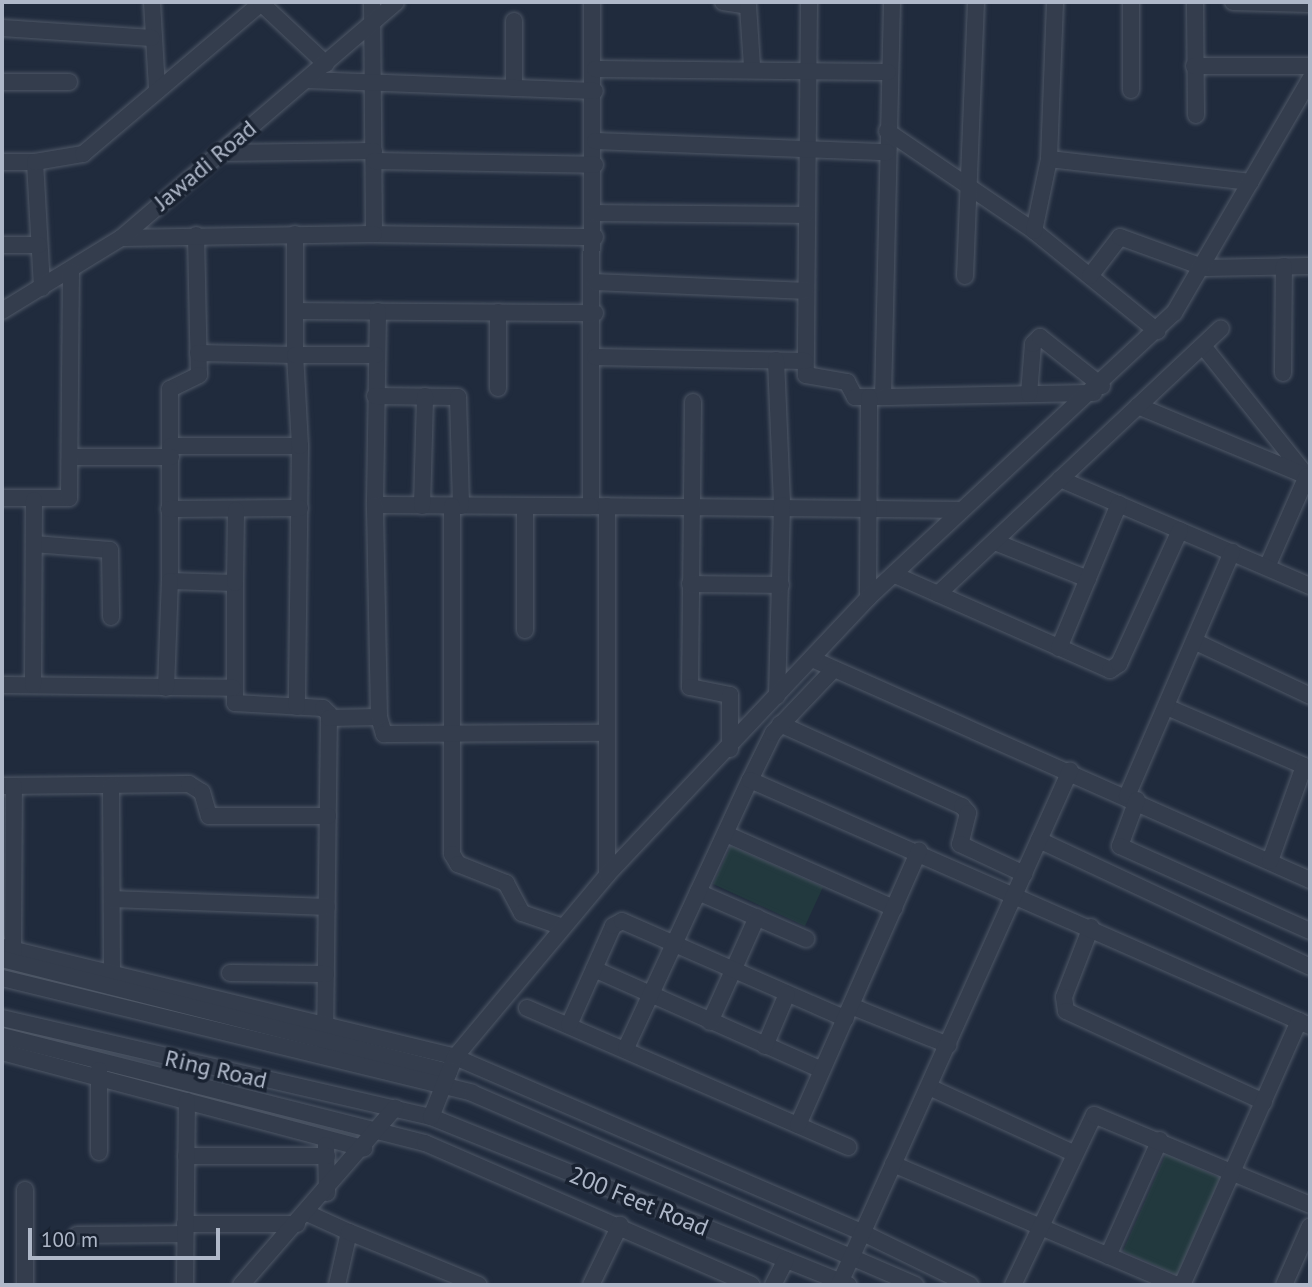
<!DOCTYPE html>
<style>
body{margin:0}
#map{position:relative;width:1312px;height:1287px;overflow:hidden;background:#202b3d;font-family:"PT Sans",sans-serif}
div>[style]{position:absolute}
.green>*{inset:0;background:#22393e}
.roads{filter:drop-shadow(0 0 2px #4f5867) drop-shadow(0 0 2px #4f5867)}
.minor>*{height:16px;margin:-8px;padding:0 8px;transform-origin:8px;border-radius:8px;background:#343d4d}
span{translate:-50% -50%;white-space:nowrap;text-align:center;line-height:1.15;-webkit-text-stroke:7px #192231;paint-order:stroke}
.street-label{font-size:24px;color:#afb8c9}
.frame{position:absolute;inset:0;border:4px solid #afb8c9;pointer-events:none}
.scale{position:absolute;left:28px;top:1228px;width:192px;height:32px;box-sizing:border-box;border:4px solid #afb8c9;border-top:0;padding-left:9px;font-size:21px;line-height:24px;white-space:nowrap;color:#afb8c9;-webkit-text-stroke:5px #192231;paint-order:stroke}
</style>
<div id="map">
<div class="green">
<i style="clip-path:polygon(731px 846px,823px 887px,805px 926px,713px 884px)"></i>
<i style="clip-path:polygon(1166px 1154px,1220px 1178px,1177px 1275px,1123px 1251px)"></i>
</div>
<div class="roads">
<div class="minor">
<i style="left:152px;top:2px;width:88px;rotate:86.7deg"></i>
<i style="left:372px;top:2px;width:232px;rotate:89.5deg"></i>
<i style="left:374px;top:234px;width:221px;rotate:0.8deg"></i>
<i style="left:592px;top:2px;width:504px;rotate:90.11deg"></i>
<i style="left:591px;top:506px;width:370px;rotate:0.6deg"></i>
<i style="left:723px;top:2px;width:25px;rotate:9deg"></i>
<i style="left:748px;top:6px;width:61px;rotate:86.2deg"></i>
<i style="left:809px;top:2px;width:373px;rotate:90.5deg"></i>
<i style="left:806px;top:375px;width:42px;rotate:9.7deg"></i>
<i style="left:847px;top:382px;width:17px;rotate:62deg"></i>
<i style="left:855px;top:397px;width:28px"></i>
<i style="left:892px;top:2px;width:395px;rotate:91.3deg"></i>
<i style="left:883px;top:397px;width:211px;rotate:-1.1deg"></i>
<i style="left:1131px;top:2px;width:88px;rotate:90deg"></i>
<i style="left:1195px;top:2px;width:113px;rotate:89.5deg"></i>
<i style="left:1233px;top:2px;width:77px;rotate:1.5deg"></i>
<i style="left:514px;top:21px;width:67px;rotate:90deg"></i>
<i style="left:2px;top:28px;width:150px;rotate:3.8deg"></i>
<i style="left:1194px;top:66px;width:116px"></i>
<i style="left:595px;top:69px;width:293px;rotate:0.6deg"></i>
<i style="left:307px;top:80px;width:288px;rotate:2.2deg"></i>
<i style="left:2px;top:82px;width:67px"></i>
<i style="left:887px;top:131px;width:178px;rotate:34.2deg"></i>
<i style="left:1034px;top:231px;width:159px;rotate:39.1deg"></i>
<i style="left:595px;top:141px;width:292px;rotate:2.2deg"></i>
<i style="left:219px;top:153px;width:155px;rotate:-0.7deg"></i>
<i style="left:1049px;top:159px;width:203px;rotate:6.5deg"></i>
<i style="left:374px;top:161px;width:221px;rotate:1deg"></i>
<i style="left:2px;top:162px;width:33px"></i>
<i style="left:35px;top:162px;width:126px;rotate:86.8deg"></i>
<i style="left:35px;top:162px;width:49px;rotate:-9.5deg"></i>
<i style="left:83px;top:154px;width:233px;rotate:-40.3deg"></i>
<i style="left:261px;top:3px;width:89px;rotate:43.2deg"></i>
<i style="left:595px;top:213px;width:211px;rotate:0.5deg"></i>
<i style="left:1034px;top:231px;width:74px;rotate:-78.2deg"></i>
<i style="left:1049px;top:159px;width:157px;rotate:-87.8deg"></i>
<i style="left:196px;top:235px;width:140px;rotate:88.8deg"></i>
<i style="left:199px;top:375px;width:32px;rotate:154deg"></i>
<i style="left:170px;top:389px;width:192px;rotate:90deg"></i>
<i style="left:170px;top:581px;width:65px;rotate:1.8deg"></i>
<i style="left:235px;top:583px;width:120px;rotate:90deg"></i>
<i style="left:235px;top:703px;width:88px;rotate:3.3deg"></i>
<i style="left:323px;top:708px;width:8px;rotate:45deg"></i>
<i style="left:329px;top:714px;width:329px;rotate:90.7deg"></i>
<i style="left:121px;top:238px;width:253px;rotate:-0.9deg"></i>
<i style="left:2px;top:245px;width:37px"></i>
<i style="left:965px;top:276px;width:274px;rotate:-87.7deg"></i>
<i style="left:1090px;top:276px;width:49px;rotate:-52.4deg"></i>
<i style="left:1120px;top:237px;width:90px;rotate:20deg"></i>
<i style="left:1205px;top:268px;width:105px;rotate:-1.1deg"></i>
<i style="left:595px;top:282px;width:211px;rotate:2.4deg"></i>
<i style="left:2px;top:311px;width:140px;rotate:-31.5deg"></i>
<i style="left:121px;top:238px;width:362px;rotate:-40.6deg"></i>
<i style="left:295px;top:311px;width:300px;rotate:0.4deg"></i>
<i style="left:378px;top:311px;width:194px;rotate:90.9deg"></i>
<i style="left:375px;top:505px;width:216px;rotate:0.3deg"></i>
<i style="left:498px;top:312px;width:76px;rotate:90deg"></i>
<i style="left:1203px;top:346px;width:165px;rotate:51.4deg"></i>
<i style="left:198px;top:353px;width:97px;rotate:1.2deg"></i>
<i style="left:295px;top:355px;width:121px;rotate:-90deg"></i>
<i style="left:595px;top:357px;width:210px;rotate:1.1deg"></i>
<i style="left:776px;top:360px;width:145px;rotate:87.6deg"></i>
<i style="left:782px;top:505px;width:191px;rotate:91.5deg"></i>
<i style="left:1283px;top:373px;width:107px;rotate:-89.5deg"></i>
<i style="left:1029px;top:394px;width:50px;rotate:-85.4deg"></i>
<i style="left:1033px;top:344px;width:10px;rotate:-45deg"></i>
<i style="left:1040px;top:337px;width:79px;rotate:38.3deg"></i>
<i style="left:375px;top:396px;width:83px;rotate:0.7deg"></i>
<i style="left:458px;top:397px;width:109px;rotate:88.4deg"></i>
<i style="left:693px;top:402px;width:285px;rotate:90.6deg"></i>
<i style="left:690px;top:687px;width:41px;rotate:11.3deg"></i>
<i style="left:730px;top:695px;width:54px;rotate:90deg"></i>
<i style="left:1138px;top:406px;width:183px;rotate:22.5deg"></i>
<i style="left:1307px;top:476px;width:99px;rotate:113.7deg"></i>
<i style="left:171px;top:446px;width:129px"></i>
<i style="left:300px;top:446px;width:261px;rotate:90.7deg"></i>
<i style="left:300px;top:446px;width:91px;rotate:-93.1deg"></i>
<i style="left:295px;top:355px;width:81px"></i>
<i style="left:70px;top:457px;width:101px"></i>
<i style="left:1060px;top:479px;width:272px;rotate:23.2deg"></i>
<i style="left:2px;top:498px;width:67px"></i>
<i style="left:69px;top:498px;width:227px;rotate:-89.5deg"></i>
<i style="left:422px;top:506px;width:110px;rotate:-88.4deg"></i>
<i style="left:452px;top:506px;width:348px;rotate:90deg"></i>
<i style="left:452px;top:854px;width:12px;rotate:59deg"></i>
<i style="left:458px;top:864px;width:52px;rotate:21.6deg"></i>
<i style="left:506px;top:883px;width:34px;rotate:62deg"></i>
<i style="left:522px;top:913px;width:43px;rotate:18.9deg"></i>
<i style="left:169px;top:509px;width:131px;rotate:-0.4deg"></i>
<i style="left:995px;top:542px;width:100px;rotate:21.7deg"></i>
<i style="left:34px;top:544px;width:76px;rotate:4.5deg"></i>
<i style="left:110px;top:550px;width:67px;rotate:89.1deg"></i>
<i style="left:895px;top:575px;width:235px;rotate:23.8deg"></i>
<i style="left:1110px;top:670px;width:11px;rotate:-34deg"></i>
<i style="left:1119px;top:664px;width:147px;rotate:-65.5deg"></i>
<i style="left:235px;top:583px;width:73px;rotate:-89.2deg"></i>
<i style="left:690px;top:584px;width:91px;rotate:0.6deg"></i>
<i style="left:938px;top:594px;width:388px;rotate:-43.2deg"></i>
<i style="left:868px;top:598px;width:201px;rotate:-89.7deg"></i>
<i style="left:525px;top:630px;width:122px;rotate:-90deg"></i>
<i style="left:1196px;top:642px;width:126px;rotate:25.3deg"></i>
<i style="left:1059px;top:648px;width:156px;rotate:-67.4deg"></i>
<i style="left:812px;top:659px;width:545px;rotate:23.93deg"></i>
<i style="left:2px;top:685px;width:231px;rotate:0.7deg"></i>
<i style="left:33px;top:685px;width:185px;rotate:-89.7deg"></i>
<i style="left:166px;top:688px;width:107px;rotate:-87.9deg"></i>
<i style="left:1169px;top:708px;width:147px;rotate:23.2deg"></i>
<i style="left:1304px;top:766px;width:101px;rotate:109.7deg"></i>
<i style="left:379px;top:717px;width:18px;rotate:74deg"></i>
<i style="left:384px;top:734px;width:223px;rotate:-0.3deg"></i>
<i style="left:329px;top:718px;width:50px;rotate:-1.1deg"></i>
<i style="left:379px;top:717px;width:212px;rotate:-91.1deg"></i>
<i style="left:780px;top:724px;width:200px;rotate:24.3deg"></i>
<i style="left:962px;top:806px;width:9px;rotate:49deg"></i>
<i style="left:968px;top:813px;width:32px;rotate:104deg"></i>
<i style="left:960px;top:844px;width:71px;rotate:25.1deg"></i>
<i style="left:750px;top:780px;width:52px;rotate:-63.9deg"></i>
<i style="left:773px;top:733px;width:87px;rotate:-46.4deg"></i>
<i style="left:2px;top:786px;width:187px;rotate:-0.6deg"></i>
<i style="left:189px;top:784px;width:15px;rotate:32deg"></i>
<i style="left:202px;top:792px;width:25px;rotate:74deg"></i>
<i style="left:209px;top:816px;width:119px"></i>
<i style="left:111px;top:786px;width:197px;rotate:89.7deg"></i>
<i style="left:1127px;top:796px;width:266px;rotate:-66.7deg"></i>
<i style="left:1137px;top:800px;width:49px;rotate:110.3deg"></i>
<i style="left:1120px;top:846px;width:208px;rotate:24.1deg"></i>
<i style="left:726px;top:834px;width:184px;rotate:23.8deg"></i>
<i style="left:1039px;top:840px;width:299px;rotate:25.1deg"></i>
<i style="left:607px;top:875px;width:369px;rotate:-90deg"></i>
<i style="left:698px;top:892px;width:118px;rotate:23.5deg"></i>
<i style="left:112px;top:899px;width:215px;rotate:2.1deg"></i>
<i style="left:1091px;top:927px;width:75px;rotate:111.1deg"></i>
<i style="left:1064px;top:997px;width:14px;rotate:82deg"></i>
<i style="left:1066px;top:1011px;width:218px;rotate:24.7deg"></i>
<i style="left:2px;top:947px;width:466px;rotate:13.6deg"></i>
<i style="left:455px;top:1057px;width:444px;rotate:23.3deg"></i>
<i style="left:863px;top:1233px;width:119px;rotate:25.9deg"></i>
<i style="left:13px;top:958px;width:172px;rotate:-89.7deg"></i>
<i style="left:2px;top:959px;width:461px;rotate:14.2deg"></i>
<i style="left:594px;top:969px;width:249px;rotate:23.9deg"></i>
<i style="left:230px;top:973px;width:96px;rotate:0.6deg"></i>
<i style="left:2px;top:978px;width:484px;rotate:13.7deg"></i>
<i style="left:472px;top:1093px;width:483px;rotate:23.4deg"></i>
<i style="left:851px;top:1006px;width:105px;rotate:21.9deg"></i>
<i style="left:527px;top:1008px;width:350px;rotate:23.4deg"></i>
<i style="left:2px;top:1018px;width:440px;rotate:13deg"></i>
<i style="left:431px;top:1117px;width:450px;rotate:21.9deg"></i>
<i style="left:710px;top:1022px;width:115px;rotate:-65.9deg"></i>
<i style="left:569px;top:1025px;width:108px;rotate:-66deg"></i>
<i style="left:613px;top:926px;width:10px;rotate:-29deg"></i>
<i style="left:622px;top:921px;width:244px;rotate:23.6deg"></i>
<i style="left:2px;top:1036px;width:436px;rotate:14.2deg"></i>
<i style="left:425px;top:1143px;width:356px;rotate:23.5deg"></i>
<i style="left:765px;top:1046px;width:56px;rotate:-67.1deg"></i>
<i style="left:626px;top:1048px;width:295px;rotate:-65.2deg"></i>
<i style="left:750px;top:780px;width:612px;rotate:23.72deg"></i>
<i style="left:2px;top:1052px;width:375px;rotate:14.9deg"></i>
<i style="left:929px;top:1087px;width:158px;rotate:24.6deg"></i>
<i style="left:431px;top:1117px;width:65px;rotate:-68.2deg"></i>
<i style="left:455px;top:1057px;width:237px;rotate:-50.1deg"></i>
<i style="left:607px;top:875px;width:381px;rotate:-46.7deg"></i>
<i style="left:868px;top:598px;width:418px;rotate:-43deg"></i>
<i style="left:1174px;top:313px;width:271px;rotate:-59.8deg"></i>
<i style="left:798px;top:1125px;width:300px;rotate:-66.2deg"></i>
<i style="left:326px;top:1145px;width:48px;rotate:88.8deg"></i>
<i style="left:99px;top:1152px;width:82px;rotate:-90deg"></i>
<i style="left:186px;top:1156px;width:141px"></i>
<i style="left:893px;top:1164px;width:309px;rotate:23.1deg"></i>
<i style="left:307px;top:1213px;width:46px;rotate:24.3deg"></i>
<i style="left:349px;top:1232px;width:54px;rotate:102.8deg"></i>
<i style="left:185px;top:1224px;width:112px"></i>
<i style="left:349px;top:1232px;width:140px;rotate:22.2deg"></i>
<i style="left:77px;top:1235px;width:108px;rotate:-0.5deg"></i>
<i style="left:1108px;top:1256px;width:127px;rotate:-65.9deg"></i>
<i style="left:25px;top:1285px;width:95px;rotate:-90deg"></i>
<i style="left:185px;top:1285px;width:184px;rotate:-89.4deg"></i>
<i style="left:241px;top:1285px;width:235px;rotate:-49deg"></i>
<i style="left:591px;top:1285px;width:67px;rotate:-64.2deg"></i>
<i style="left:773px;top:1285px;width:28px;rotate:-63deg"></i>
<i style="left:839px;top:1285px;width:564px;rotate:-65.8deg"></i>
<i style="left:1013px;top:1285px;width:188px;rotate:-64.5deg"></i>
<i style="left:1094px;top:1115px;width:234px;rotate:22.6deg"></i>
<i style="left:1182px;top:1285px;width:289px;rotate:-66.1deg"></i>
<i style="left:1284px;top:1285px;width:64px;rotate:-66.2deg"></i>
</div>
</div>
<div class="street-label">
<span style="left:205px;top:165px;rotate:-40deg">Jawadi Road</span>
<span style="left:216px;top:1069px;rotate:13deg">Ring Road</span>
<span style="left:639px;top:1201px;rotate:22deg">200 Feet Road</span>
</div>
<div class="frame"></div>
<div class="scale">100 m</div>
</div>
